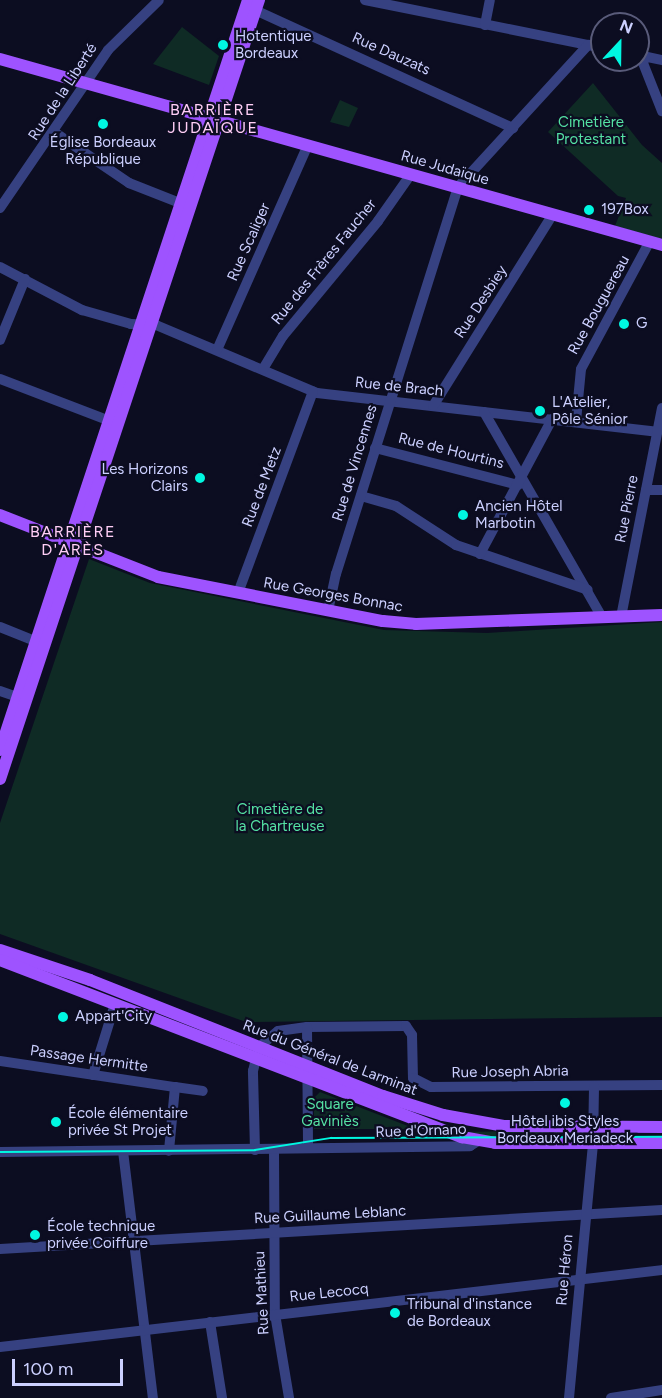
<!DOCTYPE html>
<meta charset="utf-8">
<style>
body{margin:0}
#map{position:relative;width:662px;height:1398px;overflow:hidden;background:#0c0d21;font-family:Figtree,sans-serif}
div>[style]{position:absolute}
.green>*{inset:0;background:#0f2b25}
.minor>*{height:10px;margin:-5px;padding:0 5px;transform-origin:5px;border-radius:5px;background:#364181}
.major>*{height:12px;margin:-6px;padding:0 6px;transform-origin:6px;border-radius:6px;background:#9e53ff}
.tram>*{height:1.5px;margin:-0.75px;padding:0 0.75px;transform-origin:0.75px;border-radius:0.75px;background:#00f7e1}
.dots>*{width:16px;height:16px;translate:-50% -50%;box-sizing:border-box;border:3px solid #0c0d21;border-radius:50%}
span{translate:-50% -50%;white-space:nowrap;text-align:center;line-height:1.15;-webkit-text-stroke:4.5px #0c0d21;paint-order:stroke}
.poi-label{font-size:15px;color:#ccd0ff}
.left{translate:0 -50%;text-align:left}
.right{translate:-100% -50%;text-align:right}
.street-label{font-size:15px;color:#ccd0ff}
.park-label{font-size:15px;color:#55e2a4}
.neighbourhood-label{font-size:16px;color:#ffcef6;letter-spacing:1.5px}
.north{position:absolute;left:590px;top:12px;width:60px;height:60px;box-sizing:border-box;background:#0c0d21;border:2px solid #595b7a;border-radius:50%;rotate:22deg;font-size:16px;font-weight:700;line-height:24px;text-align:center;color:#ccd0ff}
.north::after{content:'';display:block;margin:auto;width:21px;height:27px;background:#00f7e1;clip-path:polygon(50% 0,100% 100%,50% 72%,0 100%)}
.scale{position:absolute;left:12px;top:1359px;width:111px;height:27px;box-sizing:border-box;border:3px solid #ccd0ff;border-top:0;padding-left:8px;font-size:18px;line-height:21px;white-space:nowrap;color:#ccd0ff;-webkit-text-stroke:4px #0c0d21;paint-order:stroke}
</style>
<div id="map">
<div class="green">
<i style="clip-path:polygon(182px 27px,219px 56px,209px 85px,153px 64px)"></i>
<i style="clip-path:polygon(593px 83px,642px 145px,662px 163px,662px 239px,615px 226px,626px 198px,618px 196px,548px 132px)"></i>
<i style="clip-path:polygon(340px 100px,358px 108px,349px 127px,330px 122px)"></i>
<i style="clip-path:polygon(89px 559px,150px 583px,384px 630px,487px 633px,662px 622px,662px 1017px,246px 1022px,0 934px,0 823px)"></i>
<i style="clip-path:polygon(320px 1092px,413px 1128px,413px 1129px,314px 1129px,314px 1098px)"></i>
<i style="clip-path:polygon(588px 1130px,588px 1141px,488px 1141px,461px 1132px)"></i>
</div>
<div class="minor">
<i style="left:365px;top:0;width:242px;rotate:11.4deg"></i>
<i style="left:255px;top:10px;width:284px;rotate:24.6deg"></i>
<i style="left:485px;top:25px;width:25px;rotate:-79deg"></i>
<i style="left:638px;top:55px;width:25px;rotate:12deg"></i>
<i style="left:645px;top:57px;width:6px;rotate:108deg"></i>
<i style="left:643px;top:63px;width:52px;rotate:68.4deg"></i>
<i style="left:54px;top:132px;width:91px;rotate:34.2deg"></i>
<i style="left:129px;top:183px;width:55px;rotate:21.4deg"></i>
<i style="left:0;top:208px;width:191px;rotate:-55.6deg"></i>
<i style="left:108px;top:50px;width:71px;rotate:-44.4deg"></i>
<i style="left:0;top:267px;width:93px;rotate:27.7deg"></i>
<i style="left:82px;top:310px;width:51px;rotate:15.9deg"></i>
<i style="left:131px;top:324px;width:25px;rotate:2deg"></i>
<i style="left:156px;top:325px;width:175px;rotate:22.9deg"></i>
<i style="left:317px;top:393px;width:342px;rotate:6.5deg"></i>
<i style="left:0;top:340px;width:66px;rotate:-67.7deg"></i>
<i style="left:217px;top:350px;width:224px;rotate:-66.1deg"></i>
<i style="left:263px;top:369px;width:39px;rotate:-59deg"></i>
<i style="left:283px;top:336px;width:149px;rotate:-50.4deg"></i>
<i style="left:378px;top:221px;width:57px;rotate:-54.9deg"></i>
<i style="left:0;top:379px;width:118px;rotate:20.9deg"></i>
<i style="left:433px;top:406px;width:226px;rotate:-58deg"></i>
<i style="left:484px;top:412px;width:237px;rotate:60.1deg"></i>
<i style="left:576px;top:421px;width:52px;rotate:-84.5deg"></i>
<i style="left:581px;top:369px;width:145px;rotate:-61.7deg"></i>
<i style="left:375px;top:448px;width:148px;rotate:14.5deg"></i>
<i style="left:646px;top:490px;width:16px"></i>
<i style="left:361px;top:496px;width:36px;rotate:16deg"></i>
<i style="left:396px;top:506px;width:72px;rotate:33deg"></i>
<i style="left:456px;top:545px;width:139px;rotate:18.8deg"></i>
<i style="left:480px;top:554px;width:153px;rotate:-61.9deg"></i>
<i style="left:238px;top:593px;width:215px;rotate:-69.6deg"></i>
<i style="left:328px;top:611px;width:38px;rotate:-78deg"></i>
<i style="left:336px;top:574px;width:406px;rotate:-72.5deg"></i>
<i style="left:458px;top:187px;width:193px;rotate:-47.5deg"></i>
<i style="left:621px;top:617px;width:213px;rotate:-78.9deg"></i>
<i style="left:0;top:627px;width:38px;rotate:22deg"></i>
<i style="left:0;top:691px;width:18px;rotate:19deg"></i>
<i style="left:307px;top:1027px;width:99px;rotate:-0.6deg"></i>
<i style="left:406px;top:1026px;width:11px;rotate:56deg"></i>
<i style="left:412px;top:1035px;width:43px;rotate:88.7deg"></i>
<i style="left:413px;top:1078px;width:20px;rotate:27deg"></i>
<i style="left:431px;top:1087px;width:231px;rotate:-0.5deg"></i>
<i style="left:0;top:1061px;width:177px;rotate:8.5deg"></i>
<i style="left:175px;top:1087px;width:64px;rotate:95.4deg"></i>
<i style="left:93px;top:1075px;width:74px;rotate:-72.8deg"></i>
<i style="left:175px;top:1087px;width:28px;rotate:8deg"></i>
<i style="left:255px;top:1150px;width:79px;rotate:-91.5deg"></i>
<i style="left:253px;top:1071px;width:25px;rotate:-76deg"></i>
<i style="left:259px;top:1047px;width:25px;rotate:-40deg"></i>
<i style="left:278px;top:1031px;width:29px;rotate:-8deg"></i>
<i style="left:307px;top:1027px;width:121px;rotate:89.5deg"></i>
<i style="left:274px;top:1150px;width:164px;rotate:89.7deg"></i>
<i style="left:275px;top:1314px;width:85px;rotate:80.5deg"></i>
<i style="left:123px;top:1151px;width:249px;rotate:83.1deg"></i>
<i style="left:0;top:1152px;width:470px;rotate:-0.7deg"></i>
<i style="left:470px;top:1146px;width:9px;rotate:-32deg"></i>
<i style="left:0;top:1249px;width:663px;rotate:-3.37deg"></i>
<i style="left:210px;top:1322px;width:77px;rotate:81deg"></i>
<i style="left:0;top:1347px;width:666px;rotate:-6.63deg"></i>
<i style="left:569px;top:1398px;width:254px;rotate:-84.6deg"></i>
<i style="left:593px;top:1145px;width:59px;rotate:-89deg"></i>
<i style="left:611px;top:1398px;width:52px;rotate:-8.9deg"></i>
</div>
<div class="major">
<i style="left:0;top:59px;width:688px;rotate:15.69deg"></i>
<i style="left:0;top:515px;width:170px;rotate:21.4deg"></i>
<i style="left:158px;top:577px;width:229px;rotate:11.1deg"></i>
<i style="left:383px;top:621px;width:33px;rotate:5deg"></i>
<i style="left:416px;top:624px;width:246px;rotate:-2.1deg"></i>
<i style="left:0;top:750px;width:790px;rotate:-71.7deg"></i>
<i style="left:0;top:779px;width:821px;rotate:-71.61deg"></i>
<i style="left:0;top:950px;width:95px;rotate:18.4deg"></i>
<i style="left:90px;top:980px;width:315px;rotate:21.6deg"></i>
<i style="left:383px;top:1096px;width:63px;rotate:17.6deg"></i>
<i style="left:443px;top:1115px;width:63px;rotate:10.1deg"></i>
<i style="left:505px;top:1126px;width:157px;rotate:0.4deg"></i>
<i style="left:0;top:960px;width:495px;rotate:21deg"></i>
<i style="left:462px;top:1137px;width:34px;rotate:10deg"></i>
<i style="left:495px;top:1143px;width:167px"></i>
</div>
<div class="tram">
<i style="left:0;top:1152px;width:255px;rotate:-0.4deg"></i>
<i style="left:255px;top:1150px;width:77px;rotate:-9deg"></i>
<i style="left:331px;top:1138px;width:331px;rotate:-0.2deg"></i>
</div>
<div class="dots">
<i style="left:223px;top:45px;background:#00f7e1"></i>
<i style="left:103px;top:124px;background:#00f7e1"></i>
<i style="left:589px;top:210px;background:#00f7e1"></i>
<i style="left:624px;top:324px;background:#00f7e1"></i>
<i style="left:540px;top:411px;background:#00f7e1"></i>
<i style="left:200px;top:478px;background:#00f7e1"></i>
<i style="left:463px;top:515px;background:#00f7e1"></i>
<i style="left:63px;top:1017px;background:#00f7e1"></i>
<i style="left:565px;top:1103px;background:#00f7e1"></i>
<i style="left:56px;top:1122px;background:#00f7e1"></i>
<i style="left:35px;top:1235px;background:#00f7e1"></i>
<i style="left:395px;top:1313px;background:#00f7e1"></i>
</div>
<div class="poi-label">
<span class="left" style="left:235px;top:45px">Hotentique<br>Bordeaux</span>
<span style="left:103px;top:151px">Église Bordeaux<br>République</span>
<span class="left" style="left:601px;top:210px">197Box</span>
<span class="left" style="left:636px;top:324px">G</span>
<span class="left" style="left:552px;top:411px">L'Atelier,<br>Pôle Sénior</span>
<span class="right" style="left:188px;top:478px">Les Horizons<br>Clairs</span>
<span class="left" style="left:475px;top:515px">Ancien Hôtel<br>Marbotin</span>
<span class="left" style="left:75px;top:1017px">Appart'City</span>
<span class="left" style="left:68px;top:1122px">École élémentaire<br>privée St Projet</span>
<span style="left:565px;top:1130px">Hôtel ibis Styles<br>Bordeaux Meriadeck</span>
<span class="left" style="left:47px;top:1235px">École technique<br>privée Coiffure</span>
<span class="left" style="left:407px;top:1313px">Tribunal d'instance<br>de Bordeaux</span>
</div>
<div class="street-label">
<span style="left:391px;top:54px;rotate:24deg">Rue Dauzats</span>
<span style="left:63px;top:92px;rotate:-57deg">Rue de la Liberté</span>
<span style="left:445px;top:168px;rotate:16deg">Rue Judaïque</span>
<span style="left:249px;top:242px;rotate:-66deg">Rue Scaliger</span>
<span style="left:324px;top:262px;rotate:-51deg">Rue des Frères Faucher</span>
<span style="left:481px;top:302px;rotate:-57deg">Rue Desbiey</span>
<span style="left:599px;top:305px;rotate:-61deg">Rue Bouguereau</span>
<span style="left:399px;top:387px;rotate:6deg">Rue de Brach</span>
<span style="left:451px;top:451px;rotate:14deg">Rue de Hourtins</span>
<span style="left:355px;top:463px;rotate:-73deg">Rue de Vincennes</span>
<span style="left:262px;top:487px;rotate:-69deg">Rue de Metz</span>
<span style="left:627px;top:509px;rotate:-79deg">Rue Pierre</span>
<span style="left:333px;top:595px;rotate:10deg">Rue Georges Bonnac</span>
<span style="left:330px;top:1058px;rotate:21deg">Rue du Général de Larminat</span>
<span style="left:89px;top:1059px;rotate:8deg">Passage Hermitte</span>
<span style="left:510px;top:1072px;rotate:-1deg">Rue Joseph Abria</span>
<span style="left:421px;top:1131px;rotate:-2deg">Rue d'Ornano</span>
<span style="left:330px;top:1215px;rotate:-3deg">Rue Guillaume Leblanc</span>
<span style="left:565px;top:1270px;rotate:-85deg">Rue Héron</span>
<span style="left:262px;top:1293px;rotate:-93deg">Rue Mathieu</span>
<span style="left:329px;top:1293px;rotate:-6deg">Rue Lecocq</span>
</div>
<div class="park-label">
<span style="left:591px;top:131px">Cimetière<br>Protestant</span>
<span style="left:280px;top:818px">Cimetière de<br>la Chartreuse</span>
<span style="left:330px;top:1113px">Square<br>Gaviniès</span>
</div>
<div class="neighbourhood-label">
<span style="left:213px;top:119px">BARRIÈRE<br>JUDAÏQUE</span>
<span style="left:73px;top:541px">BARRIÈRE<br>D'ARÈS</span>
</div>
<div class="north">N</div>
<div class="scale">100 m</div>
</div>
